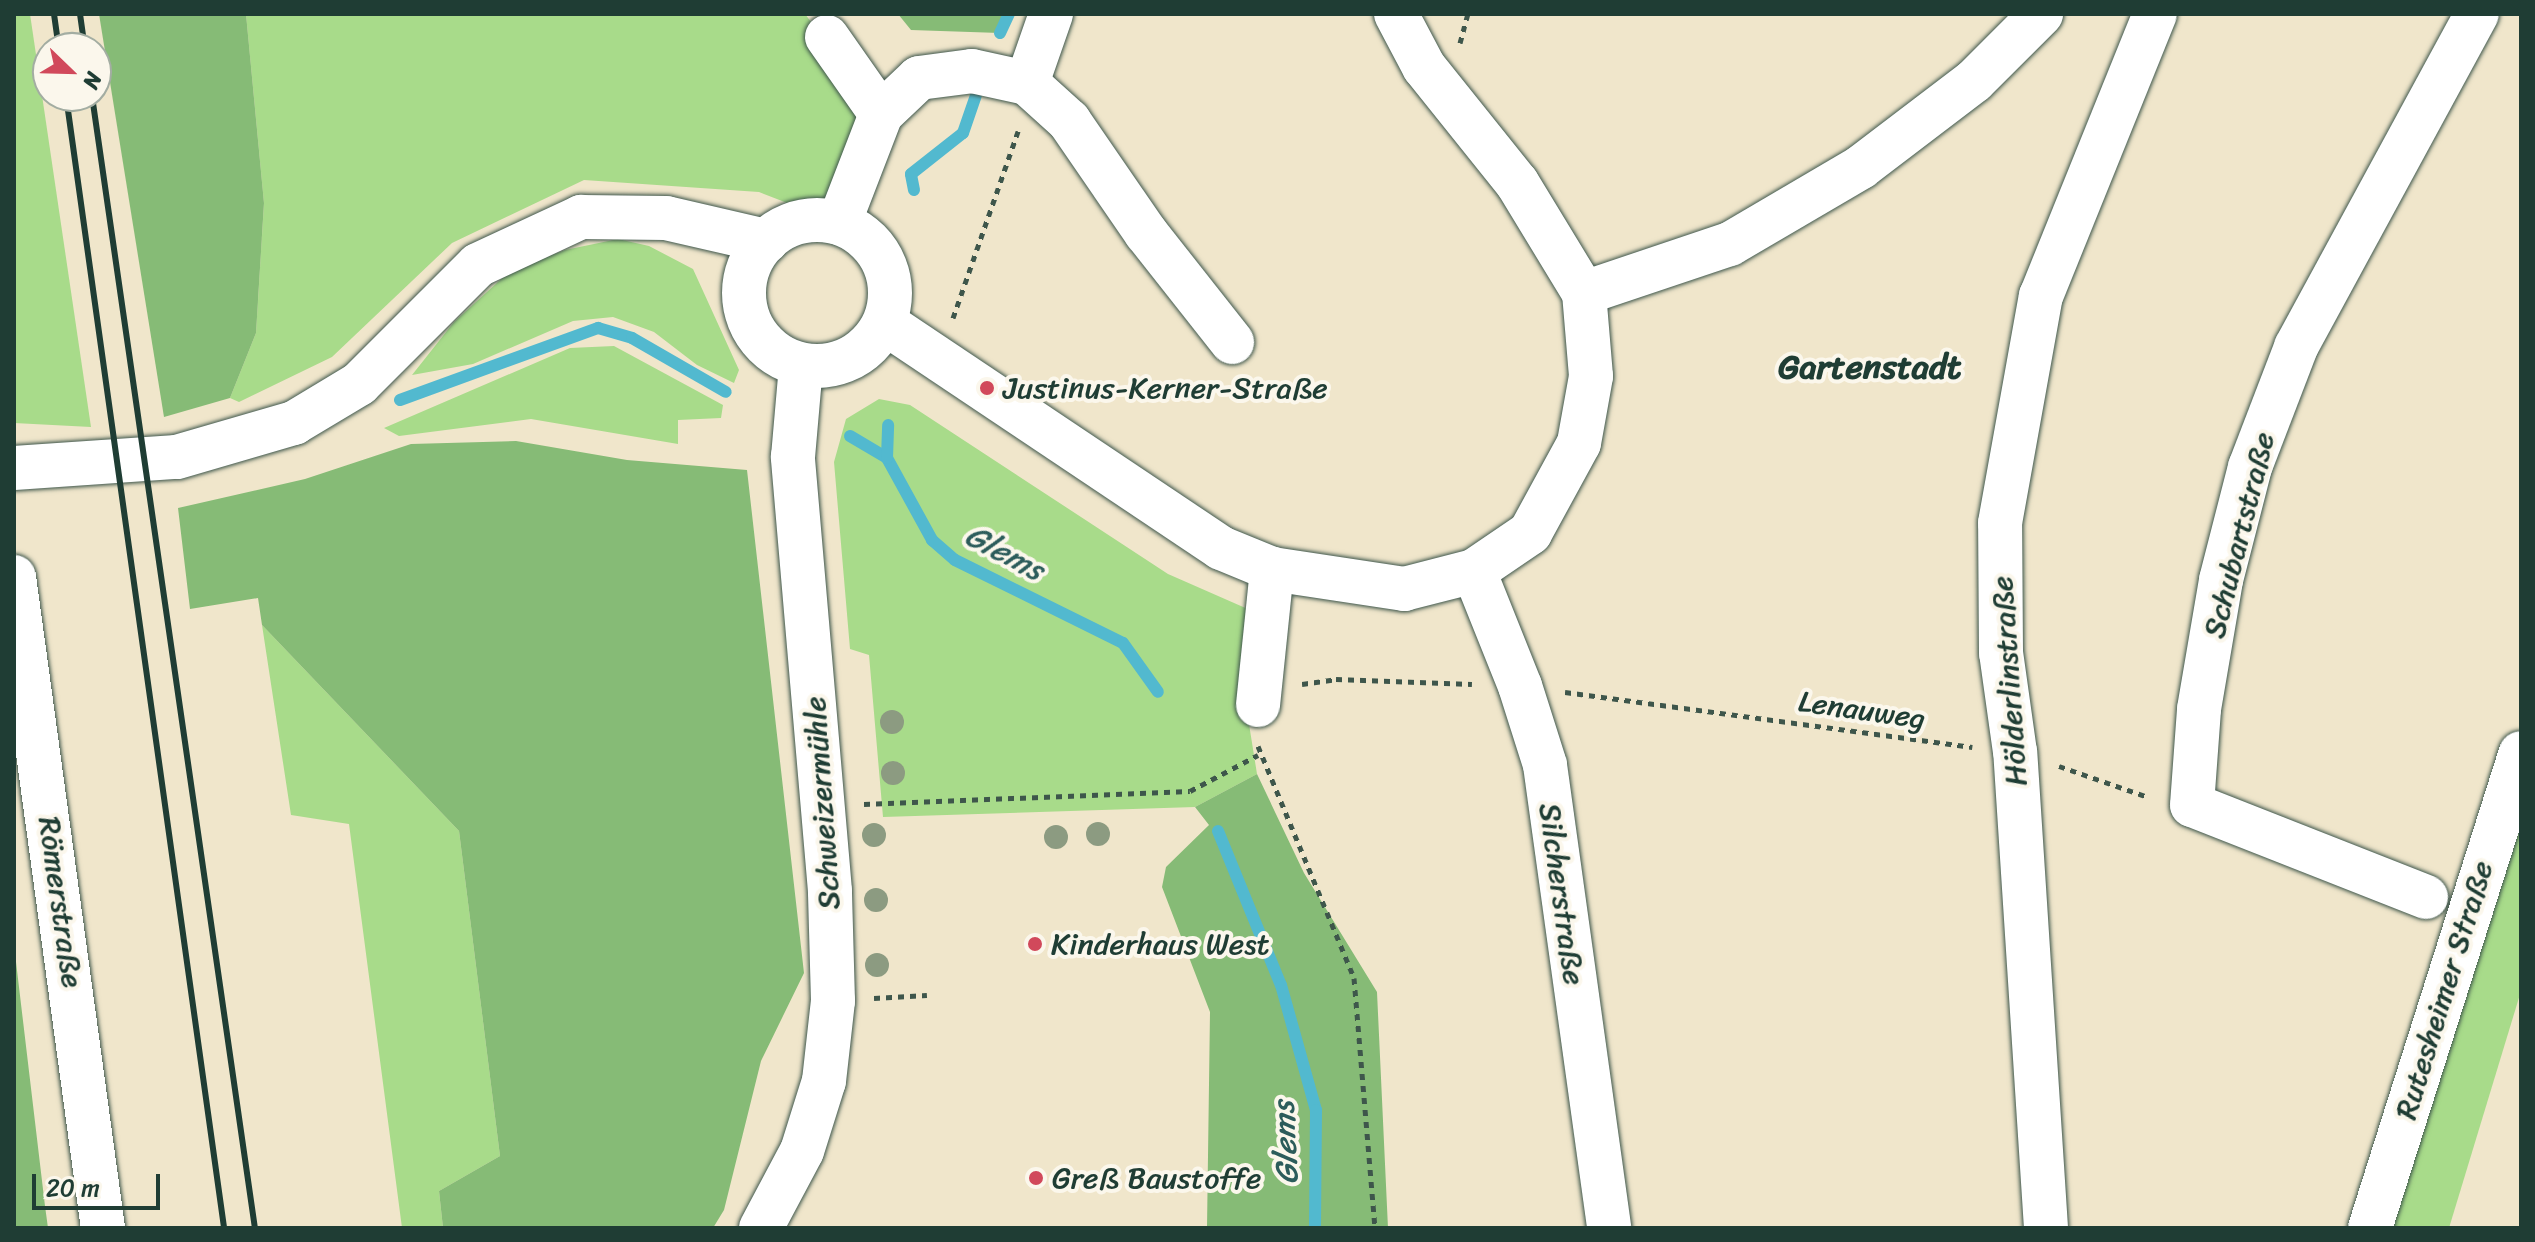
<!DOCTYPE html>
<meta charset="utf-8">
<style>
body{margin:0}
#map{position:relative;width:2535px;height:1242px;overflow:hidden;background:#f0e6cb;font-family:Sriracha,sans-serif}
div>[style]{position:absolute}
.green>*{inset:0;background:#a8db8a}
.forest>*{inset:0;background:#86bb76}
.stream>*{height:12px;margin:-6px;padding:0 6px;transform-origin:6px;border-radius:6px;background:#52b9cf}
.path>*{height:5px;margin-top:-2.5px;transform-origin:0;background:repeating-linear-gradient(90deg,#3e564b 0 6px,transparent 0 12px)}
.roads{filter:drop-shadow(0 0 2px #3e564b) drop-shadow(0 0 2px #3e564b)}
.minor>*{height:44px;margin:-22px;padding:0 22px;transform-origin:22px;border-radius:22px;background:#fff}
.major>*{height:44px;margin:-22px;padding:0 22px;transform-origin:22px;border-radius:22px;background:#fff}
.major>.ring{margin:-22px;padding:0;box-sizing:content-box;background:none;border:44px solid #fff;border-radius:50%}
.rail>*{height:6px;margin:-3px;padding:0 3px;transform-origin:3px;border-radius:3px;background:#1f3d34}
.trees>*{width:24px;height:24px;margin:-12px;border-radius:50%;background:#8c9b81}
.dots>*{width:22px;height:22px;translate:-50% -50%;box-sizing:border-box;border:4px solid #fbf7ec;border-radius:50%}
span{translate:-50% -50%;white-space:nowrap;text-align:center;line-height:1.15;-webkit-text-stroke:8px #fbf7ec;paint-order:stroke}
.poi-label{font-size:30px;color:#1f3d34}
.left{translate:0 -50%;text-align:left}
.street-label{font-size:30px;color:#1f3d34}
.water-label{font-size:32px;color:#2c5c5b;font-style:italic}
.quarter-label{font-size:34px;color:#1f3d34;font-weight:700}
.frame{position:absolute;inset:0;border:16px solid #1f3d34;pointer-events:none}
.north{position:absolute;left:32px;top:32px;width:80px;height:80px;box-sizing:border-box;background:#fbf7ec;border:2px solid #a3ada2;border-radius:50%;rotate:113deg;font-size:22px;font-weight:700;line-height:32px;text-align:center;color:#1f3d34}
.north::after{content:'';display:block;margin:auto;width:28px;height:36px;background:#d1495b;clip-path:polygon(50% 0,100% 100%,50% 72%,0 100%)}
.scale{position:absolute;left:32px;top:1174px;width:128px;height:36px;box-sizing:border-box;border:4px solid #1f3d34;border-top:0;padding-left:10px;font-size:24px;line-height:28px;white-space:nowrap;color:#1f3d34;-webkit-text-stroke:6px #fbf7ec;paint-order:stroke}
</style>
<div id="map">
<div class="green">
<i style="clip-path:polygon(14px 14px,30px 14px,91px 427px,14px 423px)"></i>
<i style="clip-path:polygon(246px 14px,805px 14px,881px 114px,839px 223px,759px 192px,584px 180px,452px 243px,332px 357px,239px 402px,230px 398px,256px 333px,264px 203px)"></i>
<i style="clip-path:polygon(618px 239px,649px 246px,693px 269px,739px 370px,734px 383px,697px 365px,654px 332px,613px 317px,573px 321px,473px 364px,412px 375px,454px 322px,510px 271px,565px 250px)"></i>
<i style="clip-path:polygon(614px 346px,723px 405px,721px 418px,678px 420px,678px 444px,531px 419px,399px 436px,384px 428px,570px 348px)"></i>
<i style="clip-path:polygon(879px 399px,910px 405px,1168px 574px,1250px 610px,1245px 699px,1257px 774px,1195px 807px,883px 817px,869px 655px,850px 649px,834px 462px,846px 419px)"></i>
<i style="clip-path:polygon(262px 625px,459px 831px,500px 1156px,439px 1191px,443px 1228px,402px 1228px,349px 824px,291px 815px)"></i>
<i style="clip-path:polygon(2521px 816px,2521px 991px,2449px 1228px,2392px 1228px)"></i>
</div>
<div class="forest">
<i style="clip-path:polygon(99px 14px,246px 14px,264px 203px,256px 333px,230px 398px,164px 417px)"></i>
<i style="clip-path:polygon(898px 14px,1009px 14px,1000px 33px,911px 30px)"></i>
<i style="clip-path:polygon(516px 441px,627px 460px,747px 470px,804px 973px,761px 1061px,724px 1210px,713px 1228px,443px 1228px,439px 1191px,500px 1156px,459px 831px,262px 625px,258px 598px,190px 609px,178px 508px,305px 479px,411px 444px)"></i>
<i style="clip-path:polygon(1257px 774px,1304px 873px,1377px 992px,1388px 1228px,1207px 1228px,1210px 1012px,1162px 887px,1166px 867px,1209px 825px,1195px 807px)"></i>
<i style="clip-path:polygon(14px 945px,45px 1206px,48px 1228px,14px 1228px)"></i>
</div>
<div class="stream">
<i style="left:1000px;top:33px;width:21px;rotate:-65deg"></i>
<i style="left:914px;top:190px;width:16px;rotate:-101deg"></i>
<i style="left:911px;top:174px;width:66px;rotate:-38.3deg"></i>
<i style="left:963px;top:133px;width:39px;rotate:-71deg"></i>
<i style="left:400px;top:400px;width:211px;rotate:-20deg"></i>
<i style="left:598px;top:328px;width:35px;rotate:16deg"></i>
<i style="left:632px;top:338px;width:108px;rotate:29.9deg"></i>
<i style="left:850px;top:436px;width:43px;rotate:30.7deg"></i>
<i style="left:887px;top:458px;width:94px;rotate:61.2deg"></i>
<i style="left:932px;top:540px;width:30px;rotate:41deg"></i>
<i style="left:955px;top:560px;width:187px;rotate:26.3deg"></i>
<i style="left:1123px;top:643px;width:60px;rotate:54.5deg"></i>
<i style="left:887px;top:458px;width:33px;rotate:-88deg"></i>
<i style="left:1218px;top:831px;width:166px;rotate:67.8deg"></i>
<i style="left:1281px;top:985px;width:130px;rotate:74.4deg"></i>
<i style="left:1316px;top:1110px;width:118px;rotate:90.5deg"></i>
</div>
<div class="path">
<i style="left:1460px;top:43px;width:30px;rotate:-75deg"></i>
<i style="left:953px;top:318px;width:198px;rotate:-70.8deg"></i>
<i style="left:1302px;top:684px;width:34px;rotate:-8deg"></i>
<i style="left:1336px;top:679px;width:136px;rotate:2.1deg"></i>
<i style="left:1565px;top:692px;width:411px;rotate:7.7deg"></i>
<i style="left:1258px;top:746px;width:251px;rotate:67.5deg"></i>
<i style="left:1354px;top:978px;width:251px;rotate:85.2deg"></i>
<i style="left:2059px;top:766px;width:94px;rotate:19.2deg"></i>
<i style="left:864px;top:804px;width:326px;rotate:-2.3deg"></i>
<i style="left:1190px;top:791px;width:77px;rotate:-27.9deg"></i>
<i style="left:874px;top:998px;width:53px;rotate:-3.2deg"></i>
</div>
<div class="roads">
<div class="minor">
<i style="left:827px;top:37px;width:94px;rotate:55deg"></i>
<i style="left:1027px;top:83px;width:73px;rotate:-70.8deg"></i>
<i style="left:839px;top:223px;width:117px;rotate:-68.9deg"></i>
<i style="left:881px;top:114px;width:52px;rotate:-43.5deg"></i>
<i style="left:919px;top:78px;width:53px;rotate:-7.5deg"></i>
<i style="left:972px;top:71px;width:56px;rotate:12.3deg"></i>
<i style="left:1027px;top:83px;width:57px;rotate:42.1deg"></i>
<i style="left:1069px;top:121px;width:136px;rotate:55.5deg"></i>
<i style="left:1146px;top:233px;width:139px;rotate:51.7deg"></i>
<i style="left:1584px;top:293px;width:154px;rotate:-18.6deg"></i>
<i style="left:1730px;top:244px;width:152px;rotate:-30.4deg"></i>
<i style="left:1861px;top:167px;width:142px;rotate:-37.3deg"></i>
<i style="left:1974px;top:81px;width:95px;rotate:-45deg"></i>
<i style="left:1474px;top:571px;width:124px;rotate:68.2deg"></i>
<i style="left:1520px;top:686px;width:83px;rotate:72.4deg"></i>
<i style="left:1545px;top:765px;width:467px;rotate:82.1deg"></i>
<i style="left:14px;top:577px;width:657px;rotate:82.22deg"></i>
<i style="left:1258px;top:705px;width:137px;rotate:-84.1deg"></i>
<i style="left:2426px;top:897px;width:251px;rotate:-158.5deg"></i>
<i style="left:2192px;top:805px;width:96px;rotate:-85.8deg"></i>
<i style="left:2199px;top:709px;width:131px;rotate:-80.3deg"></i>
<i style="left:2221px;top:580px;width:117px;rotate:-75.6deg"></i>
<i style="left:2250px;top:467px;width:129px;rotate:-69deg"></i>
<i style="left:2296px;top:347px;width:379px;rotate:-61.5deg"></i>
<i style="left:761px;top:1228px;width:87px;rotate:-62deg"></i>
<i style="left:802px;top:1151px;width:73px;rotate:-72.6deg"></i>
<i style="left:824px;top:1081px;width:81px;rotate:-83.6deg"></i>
<i style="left:833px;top:1001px;width:110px;rotate:-91.6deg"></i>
<i style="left:830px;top:891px;width:436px;rotate:-94.9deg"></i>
<i style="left:793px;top:457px;width:92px;rotate:-85deg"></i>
<i style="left:2046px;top:1228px;width:477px;rotate:-93.7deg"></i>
<i style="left:2015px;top:752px;width:100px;rotate:-98deg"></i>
<i style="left:2001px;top:653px;width:130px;rotate:-90.4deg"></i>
<i style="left:2000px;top:523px;width:231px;rotate:-79.8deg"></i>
<i style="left:2041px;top:296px;width:304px;rotate:-68deg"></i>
<i style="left:2370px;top:1228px;width:498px;rotate:-72.4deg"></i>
</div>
<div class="major">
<i class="ring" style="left:744px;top:220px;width:102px;height:102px"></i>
<i style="left:885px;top:323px;width:404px;rotate:33.8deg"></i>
<i style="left:1221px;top:548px;width:55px;rotate:22.4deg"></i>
<i style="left:1272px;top:569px;width:134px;rotate:8.6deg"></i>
<i style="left:1404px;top:589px;width:72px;rotate:-14.4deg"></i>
<i style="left:1474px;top:571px;width:68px;rotate:-34.2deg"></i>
<i style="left:1530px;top:533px;width:102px;rotate:-61.4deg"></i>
<i style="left:1579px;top:443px;width:68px;rotate:-79.8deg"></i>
<i style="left:1591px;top:376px;width:83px;rotate:-94.8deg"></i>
<i style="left:1584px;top:293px;width:129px;rotate:-121.3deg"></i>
<i style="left:1517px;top:183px;width:149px;rotate:-128.7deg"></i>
<i style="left:1424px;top:67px;width:60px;rotate:-117.8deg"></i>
<i style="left:14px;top:468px;width:163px;rotate:-3.9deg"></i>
<i style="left:177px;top:457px;width:122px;rotate:-16.2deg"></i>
<i style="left:294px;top:423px;width:76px;rotate:-31deg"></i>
<i style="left:359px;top:384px;width:168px;rotate:-45deg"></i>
<i style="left:478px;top:265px;width:114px;rotate:-25deg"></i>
<i style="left:581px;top:217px;width:85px;rotate:0.7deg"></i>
<i style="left:666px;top:218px;width:103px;rotate:13deg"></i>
</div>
</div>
<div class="rail">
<i style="left:54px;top:14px;width:34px;rotate:82deg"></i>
<i style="left:80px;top:14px;width:34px;rotate:82deg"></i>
<i style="left:66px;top:96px;width:1143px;rotate:82.05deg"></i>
<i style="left:92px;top:96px;width:1144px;rotate:81.81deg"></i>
</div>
<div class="trees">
<i style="left:892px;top:722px"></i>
<i style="left:893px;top:773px"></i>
<i style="left:1098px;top:834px"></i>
<i style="left:874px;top:835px"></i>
<i style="left:1056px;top:837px"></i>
<i style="left:876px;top:900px"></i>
<i style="left:877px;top:965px"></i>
</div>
<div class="dots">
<i style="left:987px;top:388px;background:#d1495b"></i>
<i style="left:1035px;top:944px;background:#d1495b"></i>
<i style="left:1036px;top:1178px;background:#d1495b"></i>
</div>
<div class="poi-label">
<span class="left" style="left:1003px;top:388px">Justinus-Kerner-Straße</span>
<span class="left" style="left:1051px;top:944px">Kinderhaus West</span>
<span class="left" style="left:1052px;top:1178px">Greß Baustoffe</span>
</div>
<div class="street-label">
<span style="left:2239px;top:535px;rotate:-76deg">Schubartstraße</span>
<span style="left:2009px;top:681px;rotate:-94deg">Hölderlinstraße</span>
<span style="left:1862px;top:710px;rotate:8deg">Lenauweg</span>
<span style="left:822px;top:803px;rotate:-94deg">Schweizermühle</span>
<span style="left:1562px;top:894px;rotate:82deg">Silcherstraße</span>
<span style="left:61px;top:902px;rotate:82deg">Römerstraße</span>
<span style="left:2444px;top:990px;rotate:-73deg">Rutesheimer Straße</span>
</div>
<div class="water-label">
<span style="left:1004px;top:553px;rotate:28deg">Glems</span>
<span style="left:1286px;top:1143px;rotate:-93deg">Glems</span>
</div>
<div class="quarter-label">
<span style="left:1870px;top:368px">Gartenstadt</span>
</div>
<div class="frame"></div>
<div class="north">N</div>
<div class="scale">20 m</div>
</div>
